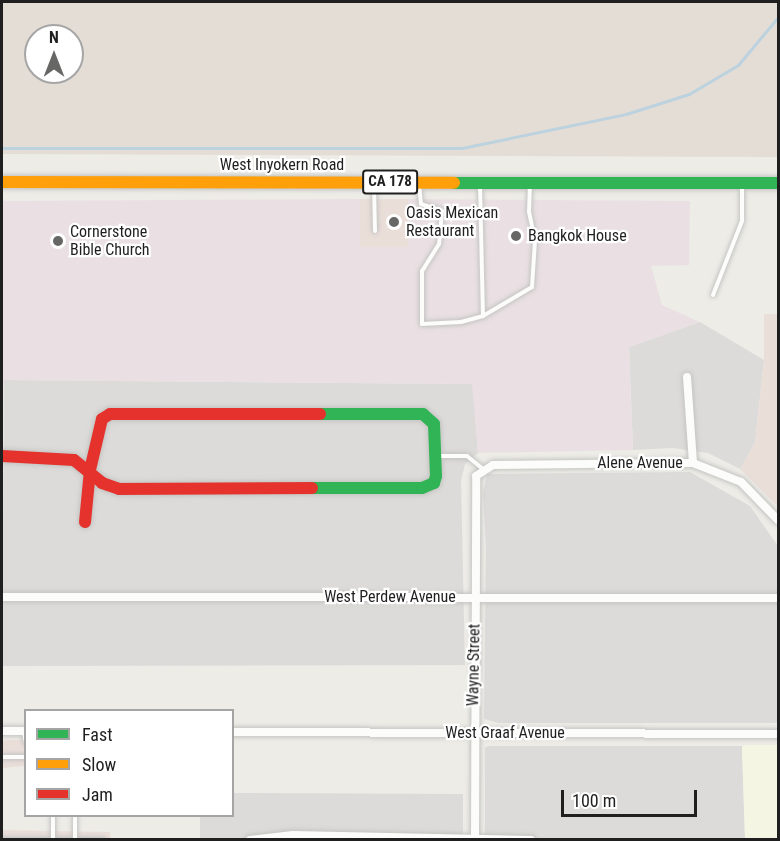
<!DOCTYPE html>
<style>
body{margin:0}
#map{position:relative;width:780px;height:841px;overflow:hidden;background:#edece7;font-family:"Roboto Condensed",sans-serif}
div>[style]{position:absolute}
.residential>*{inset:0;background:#dcdbd9}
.commercial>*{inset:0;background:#eaded9}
.industrial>*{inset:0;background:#eae0e4}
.education>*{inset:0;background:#f4f6e3}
.military>*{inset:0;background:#e4ddd5}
.stream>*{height:3px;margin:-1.5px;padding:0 1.5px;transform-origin:1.5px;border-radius:1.5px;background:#bcd2df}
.roads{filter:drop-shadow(0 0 2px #c4c4c2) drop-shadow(0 0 2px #c4c4c2)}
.lane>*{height:4px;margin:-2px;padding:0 2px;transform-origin:2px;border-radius:2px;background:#fcfcfb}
.street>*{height:8px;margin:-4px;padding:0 4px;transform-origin:4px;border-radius:4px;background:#fcfcfb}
.fast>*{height:12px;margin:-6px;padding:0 6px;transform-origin:6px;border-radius:6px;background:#30b455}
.slow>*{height:12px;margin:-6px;padding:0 6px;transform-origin:6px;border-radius:6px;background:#ff9f0a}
.jam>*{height:12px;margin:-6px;padding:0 6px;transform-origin:6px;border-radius:6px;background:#e5322d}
.dots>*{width:16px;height:16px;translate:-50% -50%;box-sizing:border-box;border:3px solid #fff;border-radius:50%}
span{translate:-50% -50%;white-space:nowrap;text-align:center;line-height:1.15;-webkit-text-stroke:4.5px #fff;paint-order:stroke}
.shield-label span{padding:2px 4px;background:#fff;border:2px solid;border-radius:4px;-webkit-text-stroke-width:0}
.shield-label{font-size:15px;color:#1f1f1f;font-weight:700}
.street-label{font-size:16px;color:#1f1f1f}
.poi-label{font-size:16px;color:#1f1f1f}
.left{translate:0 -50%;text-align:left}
.frame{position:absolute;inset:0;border:3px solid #1f1f1f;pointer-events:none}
.legend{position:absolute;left:24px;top:709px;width:210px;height:108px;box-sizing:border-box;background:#fff;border:2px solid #a5a5a5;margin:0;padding:8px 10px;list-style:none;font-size:18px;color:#1f1f1f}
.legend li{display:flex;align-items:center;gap:12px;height:30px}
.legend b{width:30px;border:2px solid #a5a5a5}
.north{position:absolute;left:24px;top:24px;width:60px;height:60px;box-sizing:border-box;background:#fff;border:2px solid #a5a5a5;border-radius:50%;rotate:0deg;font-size:16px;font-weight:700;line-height:24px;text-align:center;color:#1f1f1f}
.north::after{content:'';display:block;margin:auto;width:21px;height:27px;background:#676765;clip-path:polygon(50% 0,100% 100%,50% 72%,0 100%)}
.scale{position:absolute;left:561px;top:790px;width:136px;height:27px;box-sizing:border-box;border:3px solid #1f1f1f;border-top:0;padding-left:8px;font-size:18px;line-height:21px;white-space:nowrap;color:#1f1f1f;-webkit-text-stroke:4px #fff;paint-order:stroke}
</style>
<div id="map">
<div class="residential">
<i style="clip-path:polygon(700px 322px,764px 360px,755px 443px,740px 469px,708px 453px,673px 448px,633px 450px,629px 347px)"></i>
<i style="clip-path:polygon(4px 380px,473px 384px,478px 453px,465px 464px,461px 481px,465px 665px,2px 666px)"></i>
<i style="clip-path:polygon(690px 472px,750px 506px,778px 546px,778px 723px,499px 723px,484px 719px,486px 546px,483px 493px,487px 474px)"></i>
<i style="clip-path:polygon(488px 746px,742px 746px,745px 839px,485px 839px,485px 748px)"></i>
<i style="clip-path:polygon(233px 793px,463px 794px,463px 839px,200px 840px,200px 816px,232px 816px)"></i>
</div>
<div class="commercial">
<i style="clip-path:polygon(360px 199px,408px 199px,408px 247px,359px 247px)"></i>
<i style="clip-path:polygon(764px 314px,778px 314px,778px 507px,740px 469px,755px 443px,764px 360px)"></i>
<i style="clip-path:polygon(10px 740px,25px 740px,25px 766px,3px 768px,3px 830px,110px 832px,111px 839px,2px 840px,2px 741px)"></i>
</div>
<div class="industrial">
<i style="clip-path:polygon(360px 199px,360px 247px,408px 247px,408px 199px,690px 201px,689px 265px,651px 266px,662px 305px,700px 322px,629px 347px,633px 450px,478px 453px,472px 384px,4px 380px,2px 449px,2px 201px)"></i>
</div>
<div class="education">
<i style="clip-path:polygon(747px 745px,778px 745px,778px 839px,745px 839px,742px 746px)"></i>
</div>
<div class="military">
<i style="clip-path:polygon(evenodd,2px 2px,778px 2px,778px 157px,2px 154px,2px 2px,36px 36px,72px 36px,72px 72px,36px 72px,36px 36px)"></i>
</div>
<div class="stream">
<i style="left:2px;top:148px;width:460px"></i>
<i style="left:462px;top:148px;width:167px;rotate:-11.7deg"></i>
<i style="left:626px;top:114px;width:66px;rotate:-17.6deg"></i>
<i style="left:689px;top:94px;width:57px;rotate:-30.6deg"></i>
<i style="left:738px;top:65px;width:62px;rotate:-50.2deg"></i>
</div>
<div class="roads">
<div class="lane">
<i style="left:419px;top:185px;width:19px;rotate:84deg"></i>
<i style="left:421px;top:204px;width:22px;rotate:18deg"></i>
<i style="left:442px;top:211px;width:33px;rotate:95deg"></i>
<i style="left:439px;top:244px;width:32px;rotate:122deg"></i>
<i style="left:422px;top:271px;width:53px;rotate:90deg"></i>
<i style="left:422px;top:324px;width:39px;rotate:-3deg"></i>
<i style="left:461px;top:322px;width:23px;rotate:-15deg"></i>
<i style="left:483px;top:316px;width:57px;rotate:-30.6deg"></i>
<i style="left:532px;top:287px;width:47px;rotate:-86.3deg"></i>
<i style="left:535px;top:240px;width:29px;rotate:-102deg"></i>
<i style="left:529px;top:212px;width:26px;rotate:-88deg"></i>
<i style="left:480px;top:185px;width:131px;rotate:88.7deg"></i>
<i style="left:374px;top:186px;width:45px;rotate:88.7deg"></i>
<i style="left:713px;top:295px;width:79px;rotate:-68.6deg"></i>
<i style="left:742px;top:221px;width:34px;rotate:-90deg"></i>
<i style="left:437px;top:456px;width:30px"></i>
<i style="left:467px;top:456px;width:21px;rotate:39deg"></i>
<i style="left:24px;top:732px;width:11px;rotate:80deg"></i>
<i style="left:2px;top:757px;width:24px"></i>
<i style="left:53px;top:816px;width:23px;rotate:90deg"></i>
<i style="left:75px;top:816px;width:22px;rotate:90deg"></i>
<i style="left:2px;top:840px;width:102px"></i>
</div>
<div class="street">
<i style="left:687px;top:377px;width:86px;rotate:86deg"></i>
<i style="left:2px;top:597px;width:776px;rotate:0.07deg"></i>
<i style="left:2px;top:731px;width:24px"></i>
<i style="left:232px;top:732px;width:546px;rotate:0.21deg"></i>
<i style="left:250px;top:840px;width:43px;rotate:-6.6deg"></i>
<i style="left:293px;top:835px;width:238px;rotate:1.2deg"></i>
<i style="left:475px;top:840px;width:364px;rotate:-89.8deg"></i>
<i style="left:476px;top:476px;width:20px;rotate:-33deg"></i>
<i style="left:493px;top:465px;width:200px;rotate:-0.6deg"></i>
<i style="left:693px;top:463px;width:52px;rotate:21.6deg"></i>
<i style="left:741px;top:482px;width:53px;rotate:45.8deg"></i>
</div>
<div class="fast">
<i style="left:454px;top:183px;width:324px"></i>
<i style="left:312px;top:488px;width:110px"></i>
<i style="left:422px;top:488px;width:13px;rotate:-23deg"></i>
<i style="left:434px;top:483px;width:7px;rotate:-74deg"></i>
<i style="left:436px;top:476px;width:52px;rotate:-92.2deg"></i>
<i style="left:434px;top:424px;width:15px;rotate:-138deg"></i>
<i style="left:423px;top:414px;width:103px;rotate:180deg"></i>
</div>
<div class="slow">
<i style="left:2px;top:182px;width:452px;rotate:0.1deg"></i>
</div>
<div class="jam">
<i style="left:2px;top:456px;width:72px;rotate:3.2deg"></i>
<i style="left:74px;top:460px;width:36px;rotate:39deg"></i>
<i style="left:102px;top:483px;width:18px;rotate:19deg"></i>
<i style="left:119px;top:489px;width:193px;rotate:-0.3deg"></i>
<i style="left:85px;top:522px;width:52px;rotate:-84.5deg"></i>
<i style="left:90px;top:470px;width:52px;rotate:-76.8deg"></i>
<i style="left:102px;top:419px;width:9px;rotate:-32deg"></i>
<i style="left:110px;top:414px;width:210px"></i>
</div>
</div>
<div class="dots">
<i style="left:394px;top:222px;background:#676765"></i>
<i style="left:516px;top:236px;background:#676765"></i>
<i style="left:58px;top:241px;background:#676765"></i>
</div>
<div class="shield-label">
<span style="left:390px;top:182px">CA 178</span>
</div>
<div class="street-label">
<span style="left:282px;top:165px">West Inyokern Road</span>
<span style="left:640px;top:463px">Alene Avenue</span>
<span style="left:390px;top:597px">West Perdew Avenue</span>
<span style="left:474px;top:665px;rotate:-89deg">Wayne Street</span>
<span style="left:505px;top:733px">West Graaf Avenue</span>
</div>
<div class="poi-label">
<span class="left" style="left:406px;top:222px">Oasis Mexican<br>Restaurant</span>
<span class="left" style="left:70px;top:241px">Cornerstone<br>Bible Church</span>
<span class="left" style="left:528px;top:236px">Bangkok House</span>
</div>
<div class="frame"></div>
<ul class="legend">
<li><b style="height:8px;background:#30b455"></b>Fast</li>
<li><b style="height:8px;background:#ff9f0a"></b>Slow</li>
<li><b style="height:8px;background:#e5322d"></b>Jam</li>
</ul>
<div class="north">N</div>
<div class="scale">100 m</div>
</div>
